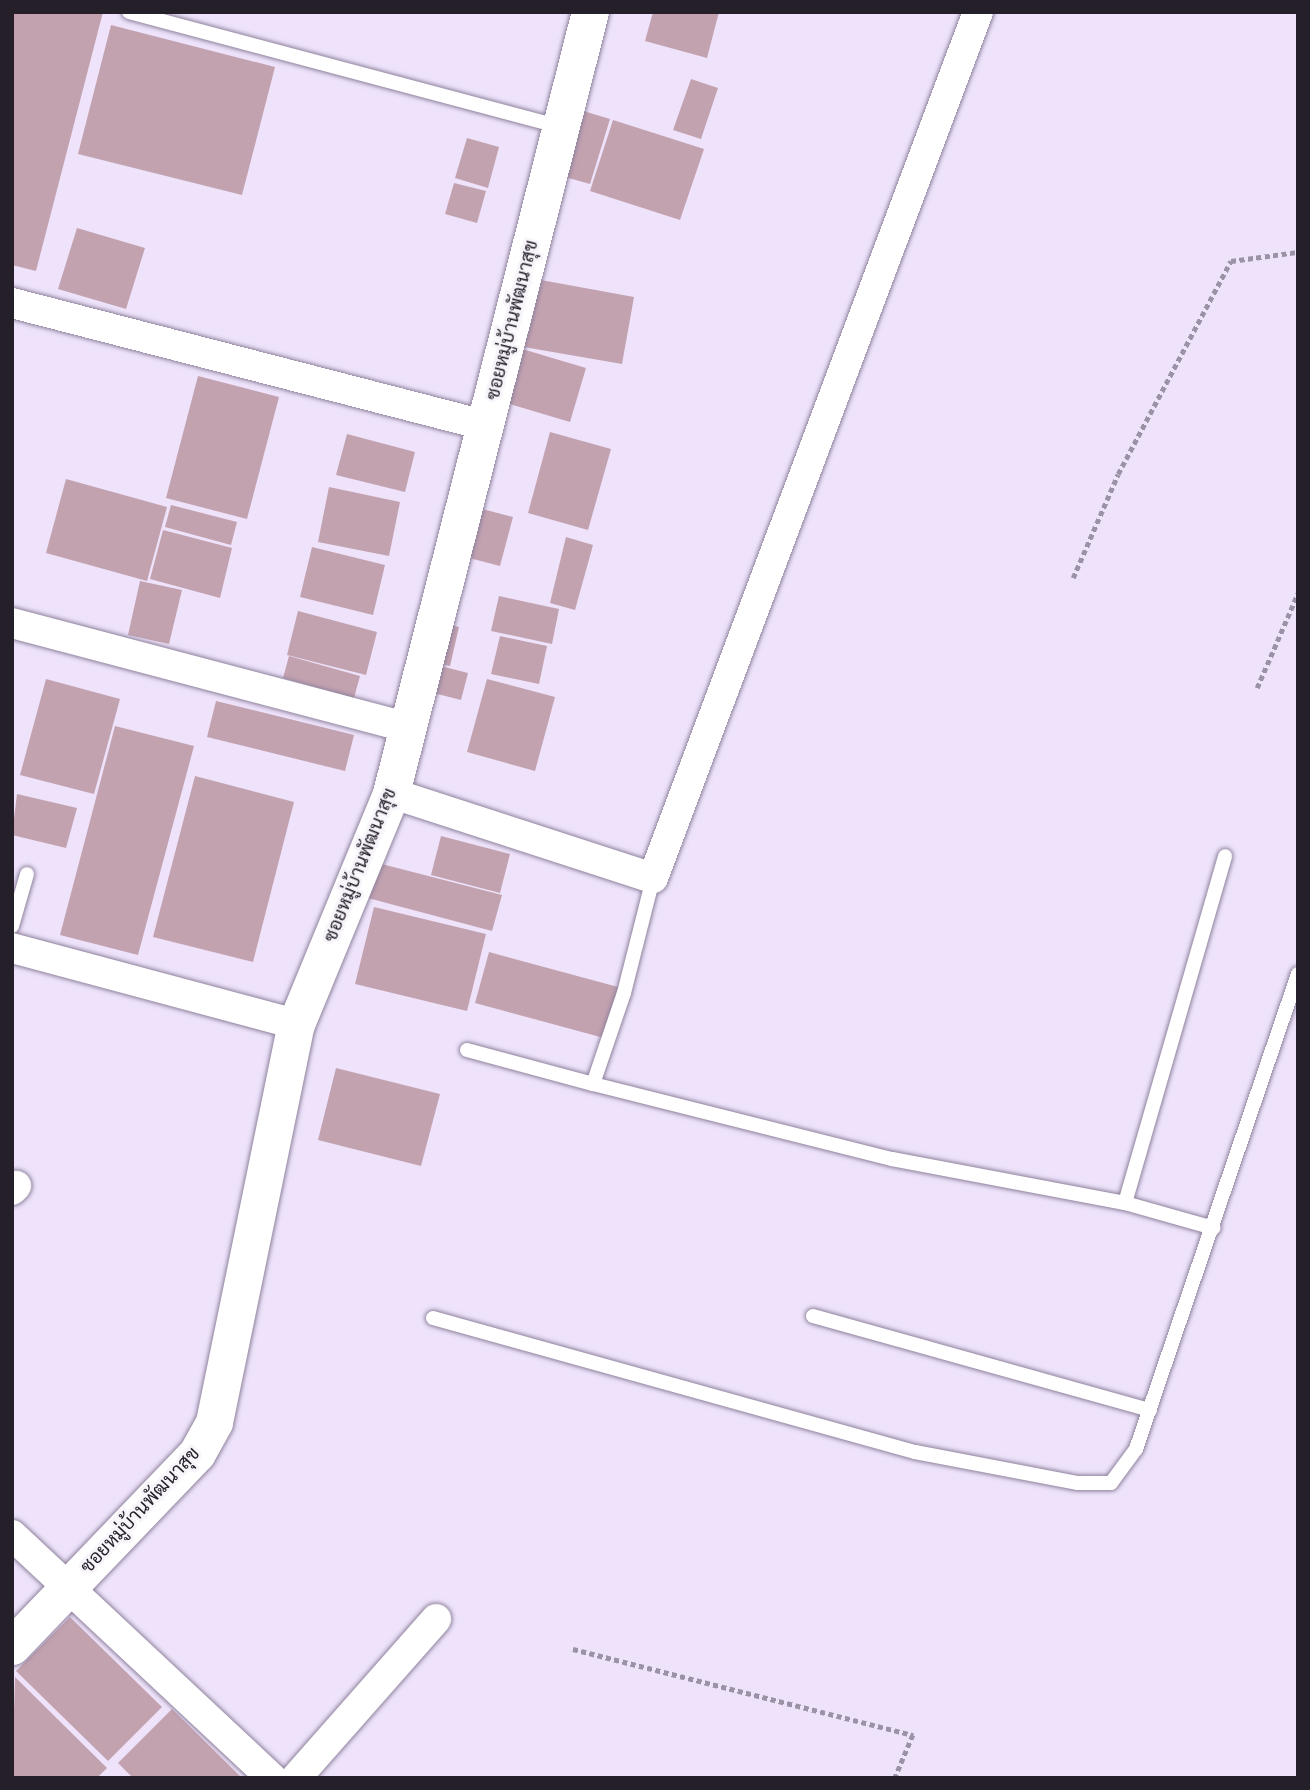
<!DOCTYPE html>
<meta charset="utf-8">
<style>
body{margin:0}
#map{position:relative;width:1310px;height:1790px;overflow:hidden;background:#eee3fb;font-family:"IBM Plex Sans",Sarabun,sans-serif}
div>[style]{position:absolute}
.building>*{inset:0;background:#c3a2b0}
.path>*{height:4.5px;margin-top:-2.25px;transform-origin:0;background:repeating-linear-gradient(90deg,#9b92a5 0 5px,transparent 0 8.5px)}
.roads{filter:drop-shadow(0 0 2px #8f829d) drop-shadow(0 0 2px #8f829d)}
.service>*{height:14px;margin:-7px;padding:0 7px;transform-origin:7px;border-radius:7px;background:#fff}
.minor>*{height:30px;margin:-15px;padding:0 15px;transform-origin:15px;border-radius:15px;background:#fff}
.tertiary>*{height:37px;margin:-18.5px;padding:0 18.5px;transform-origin:18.5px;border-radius:18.5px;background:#fff}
span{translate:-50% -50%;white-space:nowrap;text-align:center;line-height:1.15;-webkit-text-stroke:6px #f7f4fa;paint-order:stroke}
.street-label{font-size:19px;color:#251f2a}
.frame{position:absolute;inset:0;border:14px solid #251f2a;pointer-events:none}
</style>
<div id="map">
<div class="building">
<i style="clip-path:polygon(12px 12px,103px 12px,36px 271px,12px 265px)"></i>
<i style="clip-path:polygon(653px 12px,719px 12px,707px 58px,645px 41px)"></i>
<i style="clip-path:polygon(111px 25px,275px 67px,242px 195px,78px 154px)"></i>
<i style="clip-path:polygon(691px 79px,718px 88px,701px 139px,673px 130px)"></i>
<i style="clip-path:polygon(570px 107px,610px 119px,590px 184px,551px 173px)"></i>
<i style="clip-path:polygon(613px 120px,704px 149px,680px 220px,590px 191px)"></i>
<i style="clip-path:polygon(467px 138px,499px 147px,488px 188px,455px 178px)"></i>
<i style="clip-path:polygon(454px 183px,486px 191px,477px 223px,445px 214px)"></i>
<i style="clip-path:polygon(77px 228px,145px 248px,126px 309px,58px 289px)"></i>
<i style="clip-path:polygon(530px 278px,634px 297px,622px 364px,518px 346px)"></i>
<i style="clip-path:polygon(512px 346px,586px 368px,570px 422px,496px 400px)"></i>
<i style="clip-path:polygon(198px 376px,279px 397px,247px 519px,166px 498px)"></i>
<i style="clip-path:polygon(550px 432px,611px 449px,588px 530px,528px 513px)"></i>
<i style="clip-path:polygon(347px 434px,415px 452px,405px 492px,336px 475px)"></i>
<i style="clip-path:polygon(66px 479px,167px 507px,147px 581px,46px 553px)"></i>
<i style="clip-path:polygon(329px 487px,400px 502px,389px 556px,318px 542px)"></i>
<i style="clip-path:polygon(171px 505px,237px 522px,231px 545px,165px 527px)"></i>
<i style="clip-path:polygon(467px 505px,513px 517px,500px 566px,454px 554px)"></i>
<i style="clip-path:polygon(163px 530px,232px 548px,220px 598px,150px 579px)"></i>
<i style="clip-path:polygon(566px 537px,593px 545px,575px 610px,550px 603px)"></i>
<i style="clip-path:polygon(312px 547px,385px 565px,373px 615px,300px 597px)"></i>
<i style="clip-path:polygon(140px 581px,182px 590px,169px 644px,128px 635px)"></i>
<i style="clip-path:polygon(499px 596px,559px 609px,552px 644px,491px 631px)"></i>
<i style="clip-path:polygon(298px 611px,377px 632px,366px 675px,287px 655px)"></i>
<i style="clip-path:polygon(435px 622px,459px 627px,450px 666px,426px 661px)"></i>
<i style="clip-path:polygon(500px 636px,547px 646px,539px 684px,491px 674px)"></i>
<i style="clip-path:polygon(289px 656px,360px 676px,354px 698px,283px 678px)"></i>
<i style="clip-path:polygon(425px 662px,468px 673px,461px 700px,418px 689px)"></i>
<i style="clip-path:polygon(46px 679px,120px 699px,94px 794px,20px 775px)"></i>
<i style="clip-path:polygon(487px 679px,555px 697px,535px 771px,467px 752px)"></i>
<i style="clip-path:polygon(216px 701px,354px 735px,345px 771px,207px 737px)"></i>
<i style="clip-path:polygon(115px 726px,194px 746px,138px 955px,60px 935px)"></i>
<i style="clip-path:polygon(195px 776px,294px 802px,253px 962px,153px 937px)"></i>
<i style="clip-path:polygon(17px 794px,77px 808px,66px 848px,12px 835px)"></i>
<i style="clip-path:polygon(441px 836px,510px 854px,500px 893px,431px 875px)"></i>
<i style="clip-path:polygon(374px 862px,502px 895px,492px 931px,364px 897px)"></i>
<i style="clip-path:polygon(374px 907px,486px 934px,467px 1011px,355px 984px)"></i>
<i style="clip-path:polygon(489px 952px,618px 987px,604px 1038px,475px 1003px)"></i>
<i style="clip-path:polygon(336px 1068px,440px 1094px,421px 1166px,318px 1140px)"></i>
<i style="clip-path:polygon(70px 1617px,162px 1707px,108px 1761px,16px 1671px)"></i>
<i style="clip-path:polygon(15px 1677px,107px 1768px,97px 1778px,12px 1778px)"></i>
<i style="clip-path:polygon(172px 1709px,242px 1778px,133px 1778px,118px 1763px)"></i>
</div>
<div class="path">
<i style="left:1073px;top:578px;width:113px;rotate:-66.6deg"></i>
<i style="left:1118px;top:474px;width:241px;rotate:-62.1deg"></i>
<i style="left:1231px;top:261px;width:68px;rotate:-7.7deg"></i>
<i style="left:1257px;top:688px;width:103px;rotate:-66.7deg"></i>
<i style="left:573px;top:1649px;width:351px;rotate:14.2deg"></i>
<i style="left:913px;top:1735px;width:47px;rotate:112.7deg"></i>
</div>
<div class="roads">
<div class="service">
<i style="left:129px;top:12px;width:447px;rotate:14.9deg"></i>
<i style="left:12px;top:926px;width:54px;rotate:-73.9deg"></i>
<i style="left:467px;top:1050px;width:131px;rotate:15.1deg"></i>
<i style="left:593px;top:1084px;width:96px;rotate:-71.2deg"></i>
<i style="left:624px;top:993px;width:119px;rotate:-75.8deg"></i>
<i style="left:593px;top:1084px;width:308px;rotate:14.1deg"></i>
<i style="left:892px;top:1159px;width:237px;rotate:10.7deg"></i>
<i style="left:1125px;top:1203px;width:92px;rotate:15.7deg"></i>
<i style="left:1125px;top:1203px;width:361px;rotate:-73.9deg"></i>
<i style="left:813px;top:1316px;width:350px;rotate:15.6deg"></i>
<i style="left:433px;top:1318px;width:500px;rotate:15.54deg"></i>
<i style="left:915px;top:1452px;width:166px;rotate:10.8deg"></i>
<i style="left:1078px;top:1483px;width:33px"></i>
<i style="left:1111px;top:1483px;width:42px;rotate:-53.7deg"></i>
<i style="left:1136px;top:1449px;width:502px;rotate:-71.17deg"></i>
</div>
<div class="minor">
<i style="left:12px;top:303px;width:488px;rotate:14.5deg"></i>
<i style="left:12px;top:623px;width:407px;rotate:14.8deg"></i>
<i style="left:391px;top:793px;width:275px;rotate:18deg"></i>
<i style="left:653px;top:878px;width:925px;rotate:-69.43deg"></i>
<i style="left:12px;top:948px;width:294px;rotate:15deg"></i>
<i style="left:12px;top:1190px;width:6px;rotate:-45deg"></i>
<i style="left:12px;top:1535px;width:356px;rotate:43.1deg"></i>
<i style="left:296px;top:1778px;width:212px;rotate:-48.6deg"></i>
</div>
<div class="tertiary">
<i style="left:12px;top:1646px;width:267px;rotate:-46.2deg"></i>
<i style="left:197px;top:1453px;width:35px;rotate:-61deg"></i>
<i style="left:214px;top:1422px;width:406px;rotate:-78.4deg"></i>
<i style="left:296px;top:1024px;width:250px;rotate:-67.6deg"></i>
<i style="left:391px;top:793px;width:806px;rotate:-75.71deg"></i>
</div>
</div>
<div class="street-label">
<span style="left:512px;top:320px;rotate:-76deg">ซอยหมู่บ้านพัฒนาสุข</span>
<span style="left:360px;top:865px;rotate:-68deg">ซอยหมู่บ้านพัฒนาสุข</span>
<span style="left:140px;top:1510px;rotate:-47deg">ซอยหมู่บ้านพัฒนาสุข</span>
</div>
<div class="frame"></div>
</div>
